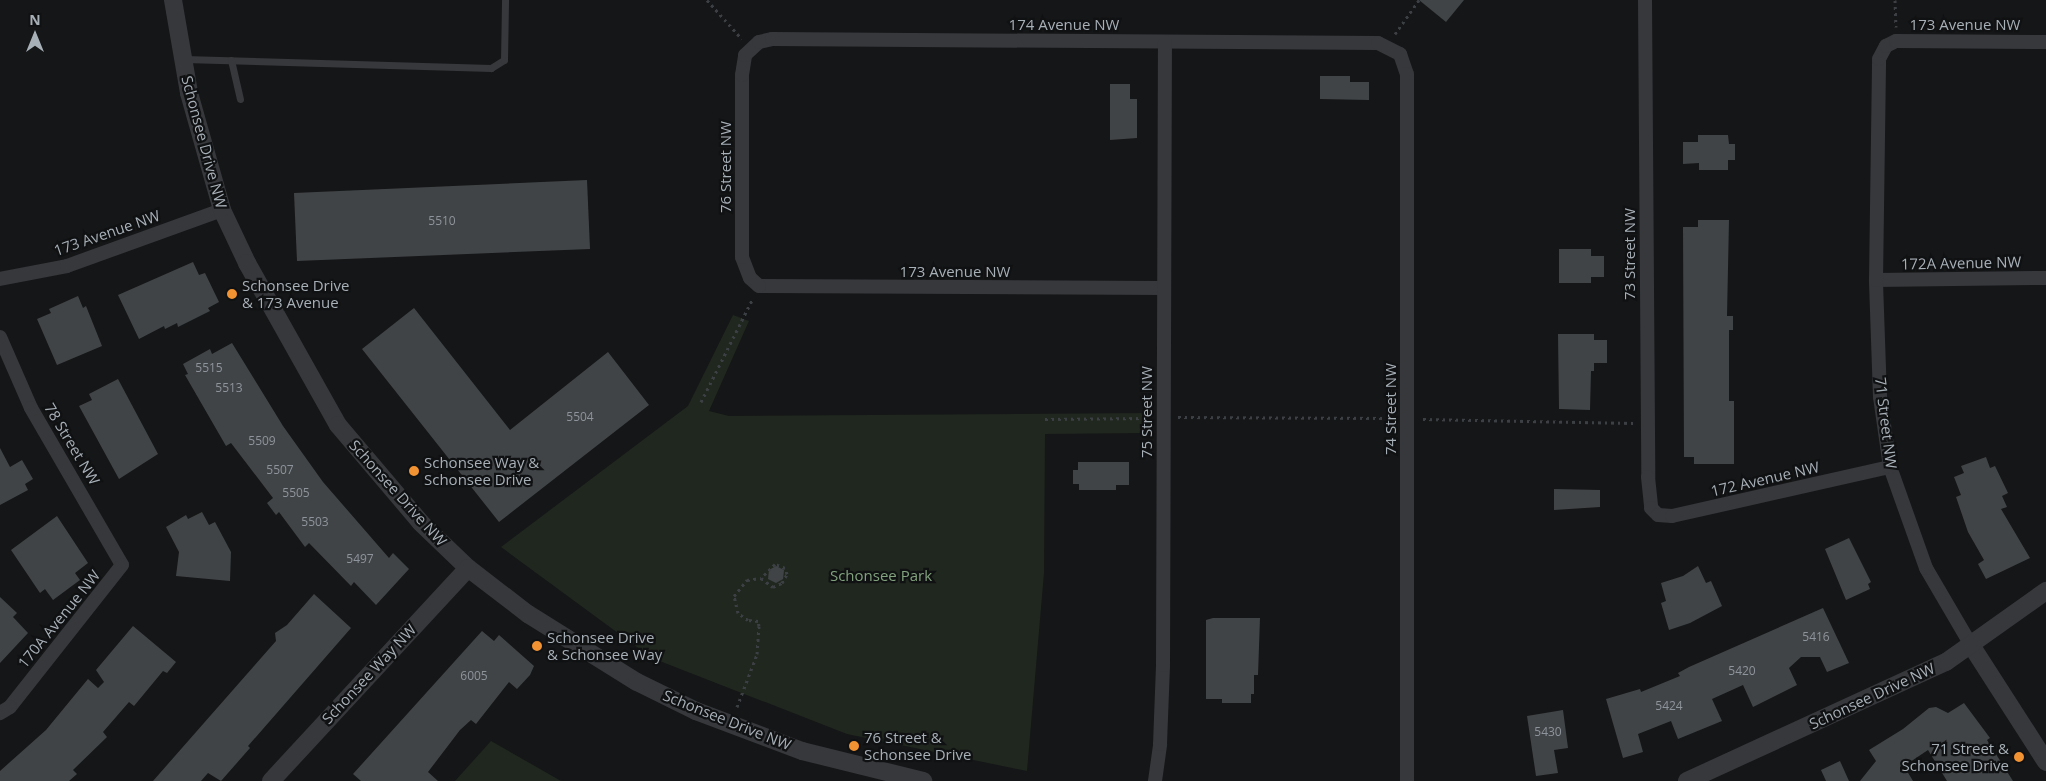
<!DOCTYPE html>
<style>
body{margin:0}
#map{position:relative;width:2046px;height:781px;overflow:hidden;background:#151617;font-family:"Open Sans",sans-serif}
div>[style]{position:absolute}
.green>*{inset:0;background:#20271f}
.building>*{inset:0;background:#414447}
.path>*{height:3px;margin-top:-1.5px;transform-origin:0;background:repeating-linear-gradient(90deg,#3c3f43 0 2.5px,transparent 0 6.5px)}
.service>*{height:7px;margin:-3.5px;padding:0 3.5px;transform-origin:3.5px;border-radius:3.5px;background:#36383c}
.minor>*{height:14px;margin:-7px;padding:0 7px;transform-origin:7px;border-radius:7px;background:#36383c}
.tertiary>*{height:18px;margin:-9px;padding:0 9px;transform-origin:9px;border-radius:9px;background:#36383c}
.dots>*{width:14px;height:14px;translate:-50% -50%;box-sizing:border-box;border:2px solid #101112;border-radius:50%}
span{translate:-50% -50%;white-space:nowrap;text-align:center;line-height:1.15;-webkit-text-stroke:4.5px #101112;paint-order:stroke}
.number-label{font-size:12px;color:#8e949b}
.number-label span{-webkit-text-stroke-width:0}
.street-label{font-size:15px;color:#a7afb7}
.poi-label{font-size:15px;color:#a7afb7}
.left{translate:0 -50%;text-align:left}
.right{translate:-100% -50%;text-align:right}
.park-label{font-size:15px;color:#82a27e}
.north{position:absolute;left:10px;top:10px;width:50px;height:50px;-webkit-text-stroke:4px #101112;paint-order:stroke;rotate:0deg;font-size:14px;font-weight:700;line-height:20px;text-align:center;color:#a7afb7}
.north::after{content:'';display:block;margin:auto;width:18px;height:22px;background:#a7afb7;clip-path:polygon(50% 0,100% 100%,50% 72%,0 100%)}
</style>
<div id="map">
<div class="green">
<i style="clip-path:polygon(733px 315px,749px 321px,709px 411px,729px 416px,1146px 413px,1145px 433px,1045px 434px,1044px 573px,1027px 771px,847px 734px,652px 658px,501px 547px,688px 406px)"></i>
<i style="clip-path:polygon(491px 741px,561px 781px,455px 781px)"></i>
</div>
<div class="building">
<i style="clip-path:polygon(1419px 0,1464px 0,1446px 22px)"></i>
<i style="clip-path:polygon(1320px 76px,1350px 76px,1350px 82px,1369px 82px,1369px 100px,1320px 99px)"></i>
<i style="clip-path:polygon(1110px 84px,1130px 84px,1130px 99px,1137px 99px,1137px 138px,1110px 140px)"></i>
<i style="clip-path:polygon(1698px 135px,1728px 135px,1729px 144px,1735px 144px,1735px 160px,1728px 160px,1728px 170px,1699px 170px,1699px 163px,1683px 164px,1683px 142px,1698px 142px)"></i>
<i style="clip-path:polygon(587px 180px,590px 249px,297px 261px,294px 193px)"></i>
<i style="clip-path:polygon(1698px 220px,1729px 220px,1727px 316px,1733px 316px,1733px 330px,1729px 330px,1729px 401px,1734px 401px,1734px 464px,1694px 464px,1694px 457px,1684px 457px,1683px 227px,1698px 227px)"></i>
<i style="clip-path:polygon(1559px 249px,1591px 249px,1591px 256px,1604px 256px,1604px 277px,1591px 277px,1591px 283px,1559px 283px)"></i>
<i style="clip-path:polygon(193px 262px,199px 275px,205px 273px,219px 302px,208px 308px,210px 311px,178px 327px,177px 323px,165px 329px,164px 326px,139px 339px,118px 295px)"></i>
<i style="clip-path:polygon(78px 296px,83px 308px,86px 306px,102px 346px,57px 365px,37px 319px,51px 313px,49px 309px)"></i>
<i style="clip-path:polygon(414px 308px,510px 430px,608px 352px,649px 405px,499px 522px,362px 349px)"></i>
<i style="clip-path:polygon(1558px 334px,1594px 334px,1594px 340px,1607px 340px,1607px 363px,1594px 363px,1594px 371px,1591px 371px,1590px 410px,1559px 409px)"></i>
<i style="clip-path:polygon(232px 343px,283px 426px,323px 482px,389px 558px,393px 553px,409px 569px,376px 605px,354px 582px,351px 586px,309px 543px,305px 547px,279px 512px,276px 515px,267px 503px,273px 498px,231px 443px,226px 446px,185px 375px,188px 374px,183px 364px,210px 349px,212px 354px)"></i>
<i style="clip-path:polygon(118px 379px,158px 454px,119px 479px,79px 406px,92px 400px,89px 394px)"></i>
<i style="clip-path:polygon(0 448px,10px 467px,22px 460px,33px 479px,25px 484px,28px 490px,0 505px)"></i>
<i style="clip-path:polygon(1986px 457px,1990px 468px,1995px 466px,2008px 493px,2002px 496px,2007px 507px,2001px 509px,2030px 558px,1986px 579px,1978px 564px,1984px 560px,1968px 532px,1956px 497px,1961px 495px,1954px 477px,1964px 473px,1961px 466px)"></i>
<i style="clip-path:polygon(1078px 462px,1129px 462px,1129px 485px,1116px 485px,1116px 490px,1079px 490px,1079px 484px,1073px 484px,1073px 470px,1078px 470px)"></i>
<i style="clip-path:polygon(1554px 489px,1600px 490px,1600px 507px,1554px 510px)"></i>
<i style="clip-path:polygon(202px 512px,209px 525px,215px 522px,231px 552px,230px 581px,176px 576px,179px 552px,166px 527px,186px 515px,188px 519px)"></i>
<i style="clip-path:polygon(57px 516px,88px 563px,75px 573px,80px 580px,53px 600px,45px 589px,40px 593px,11px 550px)"></i>
<i style="clip-path:polygon(1849px 538px,1871px 582px,1868px 584px,1870px 589px,1846px 600px,1825px 549px)"></i>
<i style="clip-path:polygon(776px 566px,784px 570px,783px 579px,776px 583px,768px 579px,769px 570px)"></i>
<i style="clip-path:polygon(1698px 566px,1706px 583px,1711px 581px,1722px 606px,1690px 623px,1669px 630px,1661px 603px,1666px 601px,1661px 583px,1683px 576px)"></i>
<i style="clip-path:polygon(314px 594px,351px 628px,248px 746px,250px 748px,221px 781px,208px 773px,201px 781px,153px 781px,276px 641px,275px 633px,287px 625px)"></i>
<i style="clip-path:polygon(0 597px,17px 613px,13px 617px,28px 633px,0 663px)"></i>
<i style="clip-path:polygon(1823px 608px,1849px 663px,1827px 672px,1820px 657px,1801px 657px,1789px 668px,1797px 685px,1753px 707px,1743px 685px,1712px 699px,1722px 721px,1678px 739px,1671px 721px,1638px 734px,1643px 752px,1623px 758px,1606px 699px,1640px 689px,1641px 692px,1680px 676px,1678px 673px,1689px 667px)"></i>
<i style="clip-path:polygon(1213px 618px,1260px 618px,1258px 675px,1254px 675px,1254px 694px,1251px 694px,1251px 703px,1222px 703px,1222px 699px,1206px 699px,1206px 620px)"></i>
<i style="clip-path:polygon(133px 626px,176px 662px,167px 673px,163px 671px,134px 706px,129px 702px,103px 732px,107px 737px,73px 770px,77px 774px,69px 781px,0 781px,0 771px,46px 730px,88px 679px,98px 688px,104px 682px,96px 670px)"></i>
<i style="clip-path:polygon(482px 631px,494px 641px,499px 635px,534px 666px,530px 675px,517px 689px,509px 682px,476px 724px,471px 720px,460px 730px,428px 772px,438px 781px,361px 781px,353px 774px)"></i>
<i style="clip-path:polygon(1964px 703px,1990px 738px,1987px 740px,2013px 781px,1947px 781px,1928px 750px,1904px 766px,1913px 781px,1860px 781px,1876px 761px,1869px 750px,1903px 729px,1929px 708px,1936px 707px,1948px 713px)"></i>
<i style="clip-path:polygon(1563px 710px,1568px 748px,1554px 750px,1558px 773px,1536px 776px,1527px 716px)"></i>
<i style="clip-path:polygon(1840px 761px,1849px 781px,1826px 781px,1821px 770px)"></i>
</div>
<div class="path">
<i style="left:707px;top:0;width:52px;rotate:48.1deg"></i>
<i style="left:1895px;top:0;width:27px;rotate:88deg"></i>
<i style="left:1395px;top:34px;width:42px;rotate:-54.8deg"></i>
<i style="left:701px;top:402px;width:116px;rotate:-63.4deg"></i>
<i style="left:1178px;top:417px;width:213px;rotate:0.3deg"></i>
<i style="left:1045px;top:419px;width:104px;rotate:-0.6deg"></i>
<i style="left:1423px;top:419px;width:211px;rotate:1.1deg"></i>
<i style="left:737px;top:707px;width:57px;rotate:-69.3deg"></i>
<i style="left:757px;top:654px;width:28px;rotate:-86deg"></i>
<i style="left:759px;top:626px;width:5px;rotate:-101deg"></i>
<i style="left:758px;top:621px;width:10px;rotate:-174deg"></i>
<i style="left:748px;top:620px;width:12px;rotate:-145deg"></i>
<i style="left:738px;top:613px;width:17px;rotate:-103deg"></i>
<i style="left:734px;top:596px;width:21px;rotate:-51deg"></i>
<i style="left:747px;top:580px;width:14px;rotate:-8deg"></i>
<i style="left:761px;top:578px;width:15px;rotate:37deg"></i>
<i style="left:773px;top:587px;width:10px;rotate:-24deg"></i>
<i style="left:782px;top:583px;width:10px;rotate:-61deg"></i>
<i style="left:787px;top:574px;width:6px;rotate:-108deg"></i>
<i style="left:785px;top:568px;width:11px;rotate:-158deg"></i>
<i style="left:775px;top:564px;width:20px;rotate:135deg"></i>
</div>
<div class="service">
<i style="left:184px;top:59px;width:307px;rotate:1.7deg"></i>
<i style="left:491px;top:68px;width:15px;rotate:-32deg"></i>
<i style="left:504px;top:60px;width:60px;rotate:-89deg"></i>
<i style="left:231px;top:60px;width:40px;rotate:77deg"></i>
</div>
<div class="minor">
<i style="left:1645px;top:0;width:477px;rotate:89.6deg"></i>
<i style="left:1648px;top:477px;width:31px;rotate:84deg"></i>
<i style="left:1651px;top:508px;width:10px;rotate:45deg"></i>
<i style="left:1658px;top:515px;width:14px;rotate:4deg"></i>
<i style="left:1672px;top:516px;width:223px;rotate:-12.7deg"></i>
<i style="left:0;top:279px;width:68px;rotate:-11deg"></i>
<i style="left:67px;top:266px;width:165px;rotate:-19.9deg"></i>
<i style="left:1876px;top:280px;width:170px;rotate:-0.7deg"></i>
<i style="left:1164px;top:288px;width:405px;rotate:-179.7deg"></i>
<i style="left:759px;top:286px;width:12px;rotate:-138deg"></i>
<i style="left:750px;top:278px;width:22px;rotate:-111deg"></i>
<i style="left:742px;top:257px;width:182px;rotate:-90deg"></i>
<i style="left:742px;top:75px;width:20px;rotate:-81deg"></i>
<i style="left:745px;top:55px;width:19px;rotate:-43deg"></i>
<i style="left:759px;top:42px;width:13px;rotate:-13deg"></i>
<i style="left:772px;top:39px;width:606px;rotate:0.38deg"></i>
<i style="left:1378px;top:43px;width:25px;rotate:27deg"></i>
<i style="left:1400px;top:54px;width:21px;rotate:71deg"></i>
<i style="left:1407px;top:74px;width:707px;rotate:90deg"></i>
<i style="left:0;top:337px;width:77px;rotate:66.4deg"></i>
<i style="left:31px;top:408px;width:181px;rotate:59.9deg"></i>
<i style="left:122px;top:565px;width:181px;rotate:128.3deg"></i>
<i style="left:10px;top:707px;width:12px;rotate:149deg"></i>
<i style="left:1971px;top:645px;width:89px;rotate:-120.3deg"></i>
<i style="left:1926px;top:568px;width:107px;rotate:-109.6deg"></i>
<i style="left:1890px;top:467px;width:71px;rotate:-98.1deg"></i>
<i style="left:1880px;top:397px;width:117px;rotate:-92deg"></i>
<i style="left:1876px;top:280px;width:221px;rotate:-89.2deg"></i>
<i style="left:1879px;top:59px;width:15px;rotate:-62deg"></i>
<i style="left:1886px;top:46px;width:11px;rotate:-27deg"></i>
<i style="left:1896px;top:41px;width:150px;rotate:0.4deg"></i>
<i style="left:1155px;top:781px;width:37px;rotate:-82deg"></i>
<i style="left:1160px;top:744px;width:79px;rotate:-87.8deg"></i>
<i style="left:1163px;top:665px;width:623px;rotate:-89.82deg"></i>
</div>
<div class="tertiary">
<i style="left:173px;top:0;width:94px;rotate:80.2deg"></i>
<i style="left:189px;top:93px;width:122px;rotate:74.2deg"></i>
<i style="left:222px;top:210px;width:59px;rotate:64.7deg"></i>
<i style="left:247px;top:263px;width:186px;rotate:60.7deg"></i>
<i style="left:338px;top:425px;width:128px;rotate:49.7deg"></i>
<i style="left:421px;top:523px;width:65px;rotate:43.8deg"></i>
<i style="left:468px;top:568px;width:76px;rotate:37.5deg"></i>
<i style="left:528px;top:614px;width:128px;rotate:32deg"></i>
<i style="left:637px;top:682px;width:66px;rotate:26.2deg"></i>
<i style="left:696px;top:711px;width:113px;rotate:20.7deg"></i>
<i style="left:802px;top:751px;width:125px;rotate:13.9deg"></i>
<i style="left:1971px;top:645px;width:139px;rotate:57.3deg"></i>
<i style="left:271px;top:781px;width:290px;rotate:-47.2deg"></i>
<i style="left:1687px;top:781px;width:285px;rotate:-24.7deg"></i>
<i style="left:1946px;top:662px;width:123px;rotate:-35.4deg"></i>
</div>
<div class="dots">
<i style="left:232px;top:294px;background:#f29333"></i>
<i style="left:414px;top:471px;background:#f29333"></i>
<i style="left:537px;top:646px;background:#f29333"></i>
<i style="left:854px;top:746px;background:#f29333"></i>
<i style="left:2019px;top:757px;background:#f29333"></i>
</div>
<div class="number-label">
<span style="left:442px;top:221px">5510</span>
<span style="left:209px;top:368px">5515</span>
<span style="left:229px;top:388px">5513</span>
<span style="left:580px;top:417px">5504</span>
<span style="left:262px;top:441px">5509</span>
<span style="left:280px;top:470px">5507</span>
<span style="left:296px;top:493px">5505</span>
<span style="left:315px;top:522px">5503</span>
<span style="left:360px;top:559px">5497</span>
<span style="left:1816px;top:637px">5416</span>
<span style="left:1742px;top:671px">5420</span>
<span style="left:474px;top:676px">6005</span>
<span style="left:1669px;top:706px">5424</span>
<span style="left:1548px;top:732px">5430</span>
</div>
<div class="street-label">
<span style="left:1064px;top:25px">174 Avenue NW</span>
<span style="left:1965px;top:25px">173 Avenue NW</span>
<span style="left:204px;top:142px;rotate:75deg">Schonsee Drive NW</span>
<span style="left:726px;top:167px;rotate:-90deg">76 Street NW</span>
<span style="left:107px;top:233px;rotate:-19deg">173 Avenue NW</span>
<span style="left:1630px;top:254px;rotate:-90deg">73 Street NW</span>
<span style="left:1961px;top:263px;rotate:-1deg">172A Avenue NW</span>
<span style="left:955px;top:272px">173 Avenue NW</span>
<span style="left:1391px;top:409px;rotate:-90deg">74 Street NW</span>
<span style="left:1147px;top:412px;rotate:-90deg">75 Street NW</span>
<span style="left:1886px;top:423px;rotate:83deg">71 Street NW</span>
<span style="left:72px;top:444px;rotate:59deg">78 Street NW</span>
<span style="left:1765px;top:479px;rotate:-13deg">172 Avenue NW</span>
<span style="left:398px;top:493px;rotate:48deg">Schonsee Drive NW</span>
<span style="left:59px;top:619px;rotate:-51deg">170A Avenue NW</span>
<span style="left:369px;top:674px;rotate:-47deg">Schonsee Way NW</span>
<span style="left:1872px;top:696px;rotate:-25deg">Schonsee Drive NW</span>
<span style="left:727px;top:720px;rotate:22deg">Schonsee Drive NW</span>
</div>
<div class="poi-label">
<span class="left" style="left:242px;top:294px">Schonsee Drive<br>&amp; 173 Avenue</span>
<span class="left" style="left:424px;top:471px">Schonsee Way &amp;<br>Schonsee Drive</span>
<span class="left" style="left:547px;top:646px">Schonsee Drive<br>&amp; Schonsee Way</span>
<span class="left" style="left:864px;top:746px">76 Street &amp;<br>Schonsee Drive</span>
<span class="right" style="left:2009px;top:757px">71 Street &amp;<br>Schonsee Drive</span>
</div>
<div class="park-label">
<span style="left:881px;top:576px">Schonsee Park</span>
</div>
<div class="north">N</div>
</div>
